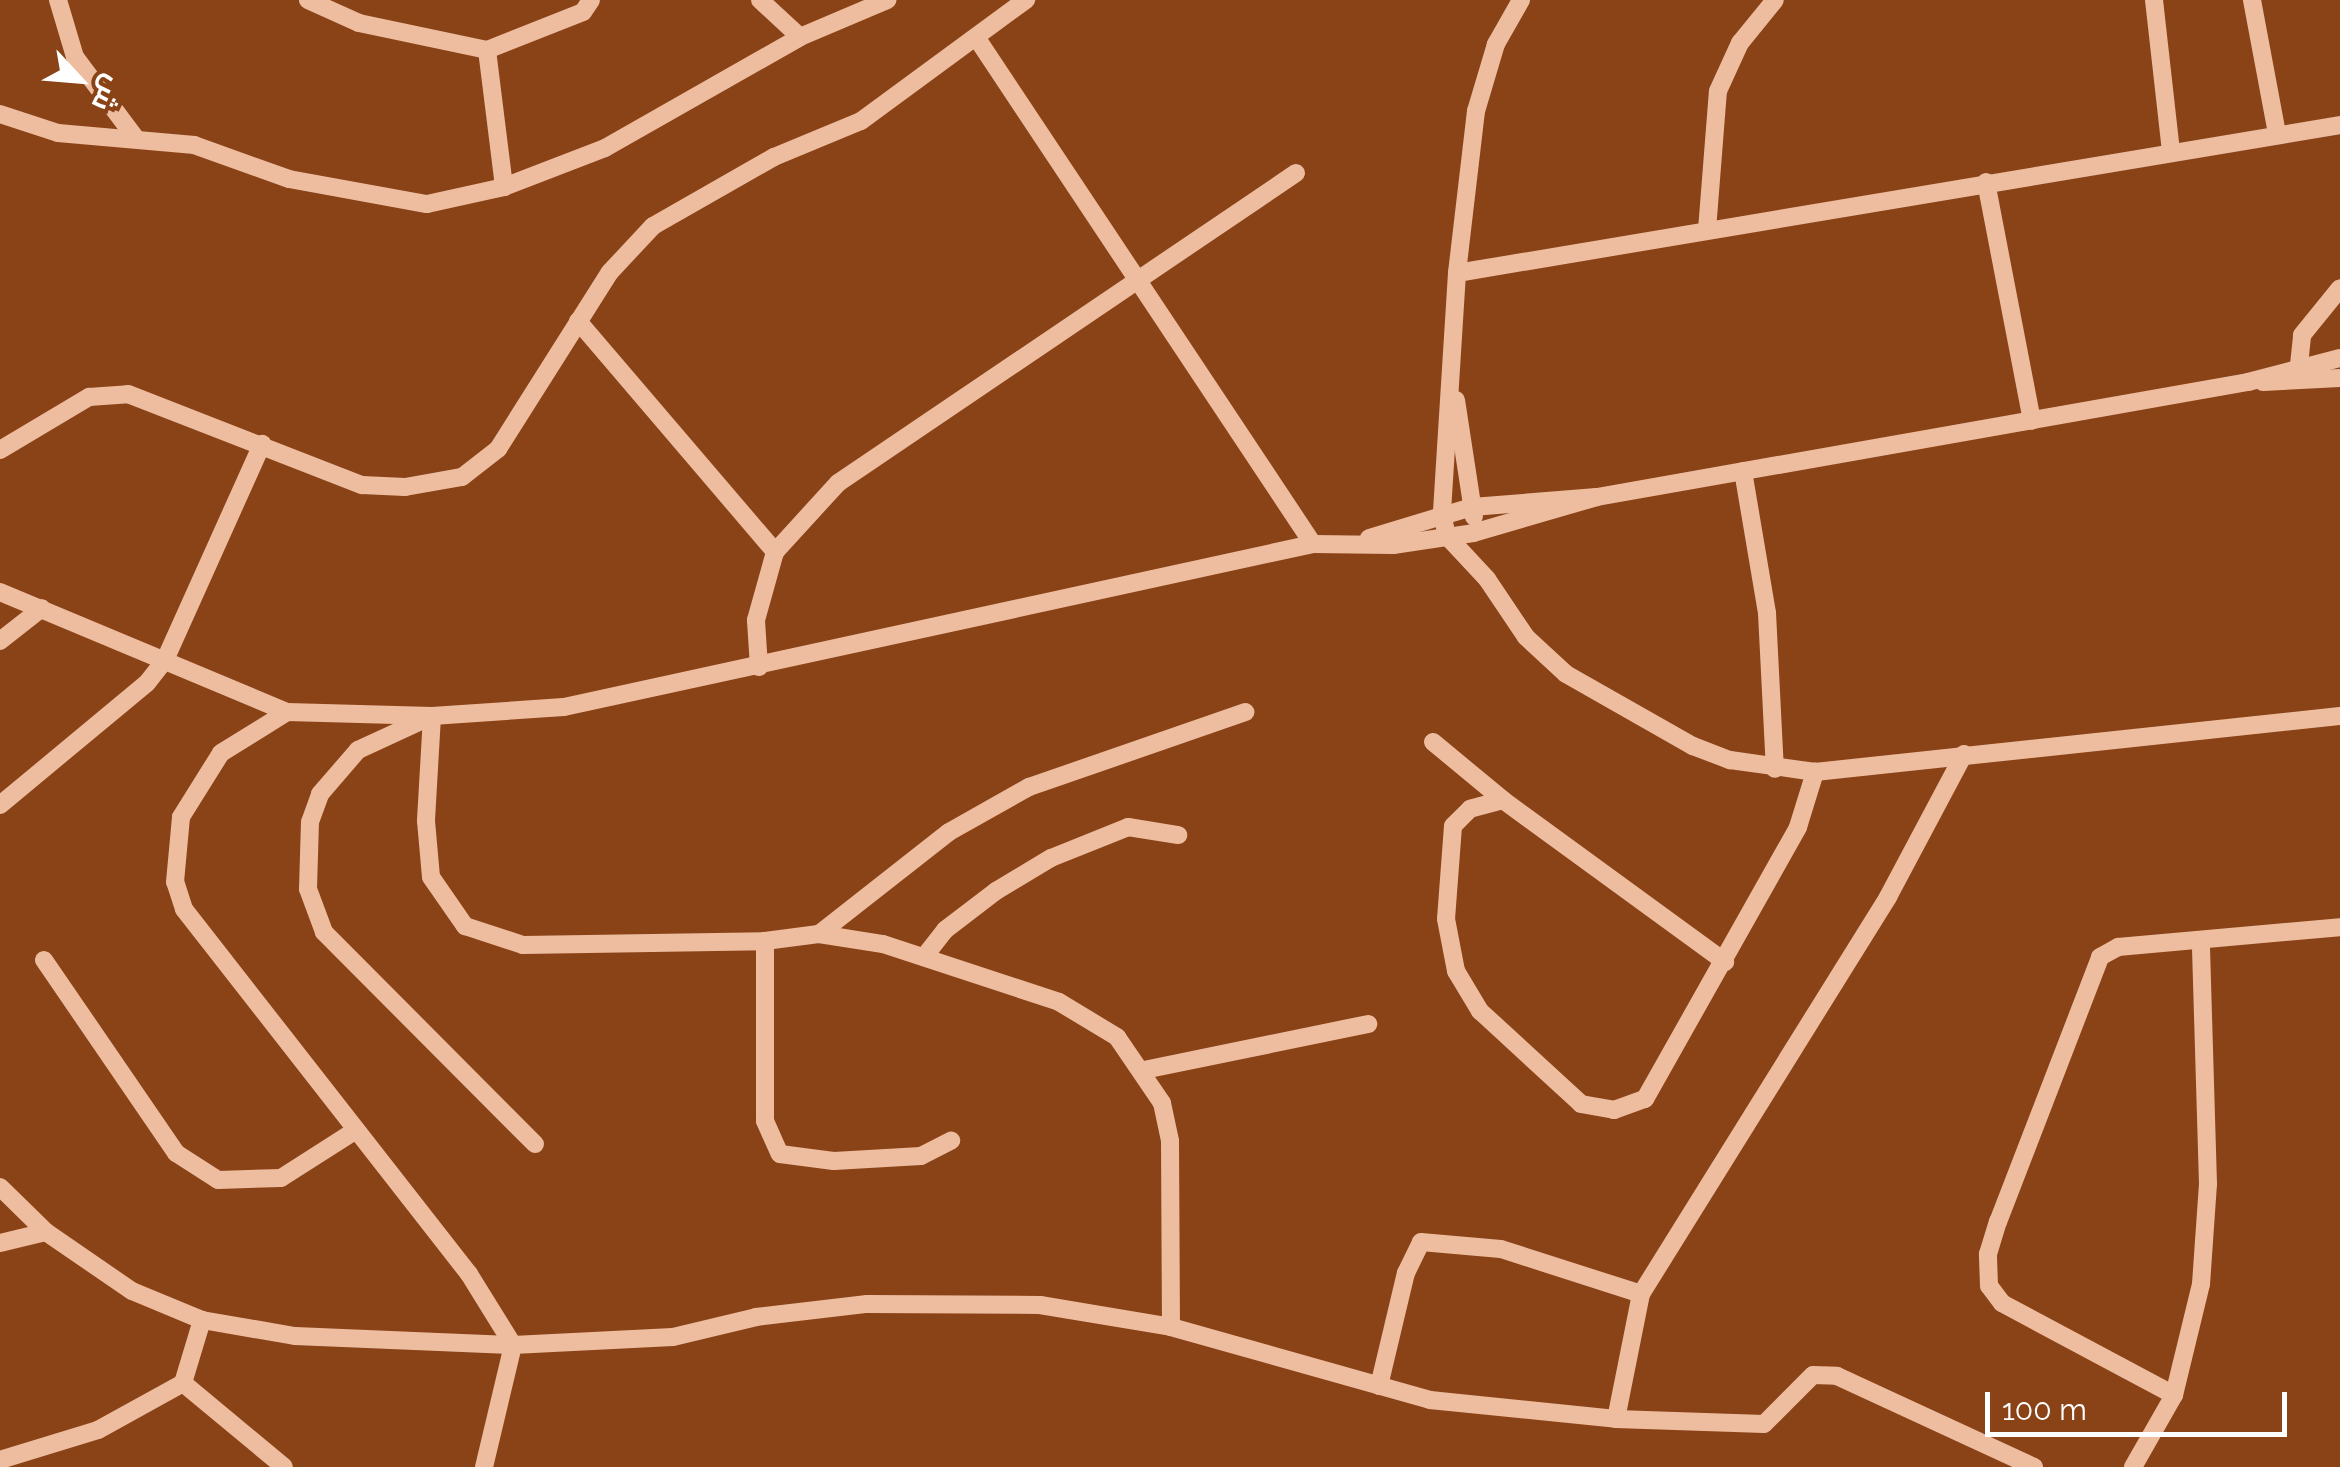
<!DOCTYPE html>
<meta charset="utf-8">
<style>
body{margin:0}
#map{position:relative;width:2340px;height:1467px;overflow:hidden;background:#8a4317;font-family:Raleway,Cairo,sans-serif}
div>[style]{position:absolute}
.minor>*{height:18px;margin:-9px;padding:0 9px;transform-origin:9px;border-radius:9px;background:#eebda0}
span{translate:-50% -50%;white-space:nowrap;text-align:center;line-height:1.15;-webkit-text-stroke:10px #8a4317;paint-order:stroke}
.north{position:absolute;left:30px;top:30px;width:100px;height:100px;-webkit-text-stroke:8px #8a4317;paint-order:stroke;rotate:116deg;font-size:28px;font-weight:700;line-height:40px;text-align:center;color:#fff}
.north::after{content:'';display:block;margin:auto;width:35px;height:45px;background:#fff;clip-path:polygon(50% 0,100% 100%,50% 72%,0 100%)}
.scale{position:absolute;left:1985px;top:1392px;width:302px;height:45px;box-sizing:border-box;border:5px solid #fff;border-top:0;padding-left:12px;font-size:30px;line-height:35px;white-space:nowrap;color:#fff;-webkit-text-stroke:8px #8a4317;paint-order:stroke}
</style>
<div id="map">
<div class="minor">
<i style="left:58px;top:0;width:59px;rotate:73.4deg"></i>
<i style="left:75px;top:57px;width:99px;rotate:53.2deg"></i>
<i style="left:308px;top:0;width:56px;rotate:24.3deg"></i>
<i style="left:359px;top:23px;width:131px;rotate:11.9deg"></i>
<i style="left:487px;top:50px;width:103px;rotate:-21.6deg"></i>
<i style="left:583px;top:12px;width:14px;rotate:-56deg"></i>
<i style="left:760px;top:0;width:54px;rotate:42.8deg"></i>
<i style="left:1521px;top:0;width:51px;rotate:119.6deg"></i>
<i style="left:1496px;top:44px;width:70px;rotate:106.6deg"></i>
<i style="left:1476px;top:111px;width:163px;rotate:96.7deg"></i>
<i style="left:1457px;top:273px;width:241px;rotate:93.6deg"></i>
<i style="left:1442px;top:514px;width:23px;rotate:77deg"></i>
<i style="left:1447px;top:536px;width:59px;rotate:47.1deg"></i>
<i style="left:1487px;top:579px;width:70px;rotate:56.1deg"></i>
<i style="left:1526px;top:637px;width:54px;rotate:42.8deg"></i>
<i style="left:1566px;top:674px;width:146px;rotate:29.6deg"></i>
<i style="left:1693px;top:746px;width:40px;rotate:21deg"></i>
<i style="left:1730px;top:760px;width:86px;rotate:8deg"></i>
<i style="left:1815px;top:772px;width:528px;rotate:-6.09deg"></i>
<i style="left:2154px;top:0;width:152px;rotate:83.6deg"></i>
<i style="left:2252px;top:0;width:135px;rotate:79.4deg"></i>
<i style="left:978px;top:40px;width:605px;rotate:56.39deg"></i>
<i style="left:487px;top:50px;width:138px;rotate:82.9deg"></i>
<i style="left:0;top:114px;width:61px;rotate:18.1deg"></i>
<i style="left:58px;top:133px;width:137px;rotate:5deg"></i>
<i style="left:194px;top:145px;width:101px;rotate:19.7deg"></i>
<i style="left:289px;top:179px;width:140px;rotate:10.3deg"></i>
<i style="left:427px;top:204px;width:79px;rotate:-12.4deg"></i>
<i style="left:504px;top:187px;width:108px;rotate:-21.1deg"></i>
<i style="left:605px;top:148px;width:224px;rotate:-29.6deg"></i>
<i style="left:800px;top:37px;width:95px;rotate:-23deg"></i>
<i style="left:1986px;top:182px;width:243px;rotate:79.1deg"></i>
<i style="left:1707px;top:230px;width:139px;rotate:-85.5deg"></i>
<i style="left:1718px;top:91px;width:53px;rotate:-65.4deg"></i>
<i style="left:1740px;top:43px;width:55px;rotate:-50.9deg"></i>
<i style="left:1457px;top:273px;width:895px;rotate:-9.51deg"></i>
<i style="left:578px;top:321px;width:304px;rotate:49.5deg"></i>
<i style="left:2299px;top:365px;width:30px;rotate:-84deg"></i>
<i style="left:2302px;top:335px;width:60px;rotate:-51deg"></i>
<i style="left:2263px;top:382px;width:77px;rotate:-3deg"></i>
<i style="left:1456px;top:400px;width:118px;rotate:81.3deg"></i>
<i style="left:0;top:450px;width:104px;rotate:-30.8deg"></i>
<i style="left:89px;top:397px;width:39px;rotate:-4deg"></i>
<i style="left:128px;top:394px;width:251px;rotate:21.3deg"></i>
<i style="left:362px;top:485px;width:43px;rotate:2.7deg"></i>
<i style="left:405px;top:487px;width:58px;rotate:-10deg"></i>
<i style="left:462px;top:477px;width:46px;rotate:-37.9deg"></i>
<i style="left:498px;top:449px;width:209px;rotate:-57.7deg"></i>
<i style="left:610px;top:272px;width:63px;rotate:-46.9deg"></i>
<i style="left:653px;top:226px;width:139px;rotate:-29.7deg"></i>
<i style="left:774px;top:157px;width:94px;rotate:-22.5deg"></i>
<i style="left:861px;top:121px;width:205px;rotate:-36.3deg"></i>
<i style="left:1743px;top:471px;width:144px;rotate:80.4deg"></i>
<i style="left:1767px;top:613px;width:156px;rotate:87.1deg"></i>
<i style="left:1369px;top:538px;width:108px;rotate:-16.8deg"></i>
<i style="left:1472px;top:507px;width:125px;rotate:-4.6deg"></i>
<i style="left:1597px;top:497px;width:661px;rotate:-10.02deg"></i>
<i style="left:2248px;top:382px;width:95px;rotate:-14.6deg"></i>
<i style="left:0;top:592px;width:311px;rotate:22.7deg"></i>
<i style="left:0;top:641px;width:53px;rotate:-38.2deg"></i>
<i style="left:759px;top:667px;width:47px;rotate:-93.7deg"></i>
<i style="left:756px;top:620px;width:71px;rotate:-74.4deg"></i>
<i style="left:775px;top:552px;width:93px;rotate:-47.6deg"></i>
<i style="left:838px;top:483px;width:553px;rotate:-34.09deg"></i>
<i style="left:1433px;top:742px;width:91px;rotate:39.6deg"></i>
<i style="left:1503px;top:800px;width:34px;rotate:165deg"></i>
<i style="left:1470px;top:809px;width:24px;rotate:135deg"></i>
<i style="left:1453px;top:826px;width:93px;rotate:94.3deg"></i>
<i style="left:1446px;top:919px;width:53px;rotate:79.1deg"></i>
<i style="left:1456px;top:971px;width:47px;rotate:59deg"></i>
<i style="left:1480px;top:1011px;width:137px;rotate:42.6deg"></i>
<i style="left:1581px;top:1104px;width:34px;rotate:10deg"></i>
<i style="left:1614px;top:1110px;width:33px;rotate:-20deg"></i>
<i style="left:1645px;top:1099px;width:312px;rotate:-60.6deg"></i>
<i style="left:1798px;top:827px;width:58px;rotate:-72.8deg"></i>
<i style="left:1503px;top:800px;width:275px;rotate:36.1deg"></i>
<i style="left:0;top:805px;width:191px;rotate:-39.7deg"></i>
<i style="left:147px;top:683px;width:29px;rotate:-52deg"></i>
<i style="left:165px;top:660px;width:237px;rotate:-65.8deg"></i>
<i style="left:819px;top:934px;width:165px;rotate:-38.1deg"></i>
<i style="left:949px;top:832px;width:92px;rotate:-29.4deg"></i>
<i style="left:1029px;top:787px;width:229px;rotate:-19.1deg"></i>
<i style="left:765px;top:941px;width:180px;rotate:90deg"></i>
<i style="left:765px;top:1121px;width:36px;rotate:66deg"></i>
<i style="left:780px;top:1154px;width:54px;rotate:7.4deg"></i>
<i style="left:834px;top:1161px;width:87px;rotate:-3.3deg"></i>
<i style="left:921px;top:1156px;width:34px;rotate:-27deg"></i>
<i style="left:924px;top:957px;width:34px;rotate:-52deg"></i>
<i style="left:945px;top:930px;width:64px;rotate:-37.4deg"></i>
<i style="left:996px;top:891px;width:64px;rotate:-31deg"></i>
<i style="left:1051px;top:858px;width:83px;rotate:-21.9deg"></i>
<i style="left:1128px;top:827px;width:51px;rotate:9.1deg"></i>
<i style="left:44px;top:960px;width:234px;rotate:55.6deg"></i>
<i style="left:176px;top:1153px;width:50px;rotate:32.7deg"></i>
<i style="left:218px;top:1180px;width:63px;rotate:-1.8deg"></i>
<i style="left:281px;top:1178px;width:89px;rotate:-32.6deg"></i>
<i style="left:1144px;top:1070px;width:229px;rotate:-11.6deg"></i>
<i style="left:535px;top:1144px;width:299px;rotate:-134.9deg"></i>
<i style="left:324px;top:932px;width:46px;rotate:-110.4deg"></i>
<i style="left:308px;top:889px;width:67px;rotate:-88.3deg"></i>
<i style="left:310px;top:822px;width:30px;rotate:-70deg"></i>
<i style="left:320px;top:794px;width:58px;rotate:-49.2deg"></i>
<i style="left:358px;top:750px;width:81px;rotate:-24.7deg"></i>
<i style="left:432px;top:716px;width:105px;rotate:93.3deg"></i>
<i style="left:426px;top:821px;width:56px;rotate:84.9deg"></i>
<i style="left:431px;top:877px;width:60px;rotate:55.2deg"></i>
<i style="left:465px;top:926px;width:61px;rotate:18.1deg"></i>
<i style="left:523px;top:945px;width:242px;rotate:-0.9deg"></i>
<i style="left:765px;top:941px;width:54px;rotate:-7.4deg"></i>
<i style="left:819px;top:934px;width:65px;rotate:8.9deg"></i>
<i style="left:883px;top:944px;width:185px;rotate:18.2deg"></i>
<i style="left:1059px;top:1002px;width:68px;rotate:31.1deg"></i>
<i style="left:1117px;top:1037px;width:80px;rotate:55.7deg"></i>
<i style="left:1162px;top:1103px;width:39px;rotate:78deg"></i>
<i style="left:1170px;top:1141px;width:186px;rotate:89.7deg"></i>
<i style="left:0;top:1187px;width:64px;rotate:44.4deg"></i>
<i style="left:46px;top:1232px;width:104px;rotate:34.5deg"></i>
<i style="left:132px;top:1291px;width:76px;rotate:22.5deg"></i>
<i style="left:202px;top:1320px;width:94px;rotate:9.8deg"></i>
<i style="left:295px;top:1336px;width:218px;rotate:2.4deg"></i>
<i style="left:513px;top:1345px;width:160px;rotate:-2.9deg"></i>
<i style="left:673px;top:1337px;width:85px;rotate:-13.5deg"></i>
<i style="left:756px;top:1317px;width:112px;rotate:-6.7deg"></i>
<i style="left:867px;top:1304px;width:173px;rotate:0.3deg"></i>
<i style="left:1040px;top:1305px;width:133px;rotate:9.5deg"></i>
<i style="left:1171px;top:1327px;width:269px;rotate:15.7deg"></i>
<i style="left:1430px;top:1400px;width:187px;rotate:5.8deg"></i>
<i style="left:1616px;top:1419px;width:148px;rotate:1.9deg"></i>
<i style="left:1764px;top:1424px;width:69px;rotate:-45deg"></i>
<i style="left:1813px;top:1375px;width:24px;rotate:2deg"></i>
<i style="left:1837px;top:1376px;width:217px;rotate:24.8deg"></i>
<i style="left:0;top:1243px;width:47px;rotate:-13.4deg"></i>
<i style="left:183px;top:1383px;width:131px;rotate:39.7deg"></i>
<i style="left:1379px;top:1386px;width:116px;rotate:-76.6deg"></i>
<i style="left:1406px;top:1273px;width:34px;rotate:-64deg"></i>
<i style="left:1421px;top:1242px;width:80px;rotate:5deg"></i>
<i style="left:1501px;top:1249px;width:147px;rotate:17.8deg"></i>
<i style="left:2174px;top:1395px;width:195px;rotate:-151.9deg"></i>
<i style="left:2002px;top:1303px;width:21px;rotate:-127deg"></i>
<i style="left:1989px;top:1286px;width:32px;rotate:-92deg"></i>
<i style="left:1988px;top:1254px;width:34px;rotate:-73deg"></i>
<i style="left:1998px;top:1222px;width:284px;rotate:-68.9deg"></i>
<i style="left:2100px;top:957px;width:21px;rotate:-29deg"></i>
<i style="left:2118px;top:947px;width:223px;rotate:-5.1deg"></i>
<i style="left:1616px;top:1419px;width:127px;rotate:-78.7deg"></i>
<i style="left:1641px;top:1294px;width:468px;rotate:-58.1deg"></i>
<i style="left:1888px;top:897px;width:162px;rotate:-62deg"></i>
<i style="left:0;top:1460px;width:102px;rotate:-17deg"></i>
<i style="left:98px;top:1430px;width:97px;rotate:-28.9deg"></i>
<i style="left:183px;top:1383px;width:66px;rotate:-73.2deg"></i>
<i style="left:484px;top:1467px;width:125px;rotate:-76.6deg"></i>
<i style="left:513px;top:1345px;width:84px;rotate:-121.8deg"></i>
<i style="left:469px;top:1274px;width:463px;rotate:-128deg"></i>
<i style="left:184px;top:909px;width:28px;rotate:-108deg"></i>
<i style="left:175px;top:882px;width:65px;rotate:-84.7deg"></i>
<i style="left:181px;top:817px;width:75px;rotate:-58deg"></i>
<i style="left:221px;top:753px;width:78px;rotate:-31.8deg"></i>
<i style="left:287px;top:712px;width:145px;rotate:1.6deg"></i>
<i style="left:432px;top:716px;width:132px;rotate:-3.9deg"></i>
<i style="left:564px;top:707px;width:767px;rotate:-12.28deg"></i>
<i style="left:1313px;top:544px;width:80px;rotate:0.7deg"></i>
<i style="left:1393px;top:545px;width:81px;rotate:-8.5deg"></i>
<i style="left:1473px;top:533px;width:129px;rotate:-16.2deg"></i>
<i style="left:2133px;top:1467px;width:83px;rotate:-60.3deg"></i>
<i style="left:2174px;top:1395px;width:114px;rotate:-76.3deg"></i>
<i style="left:2201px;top:1284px;width:100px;rotate:-86deg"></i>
<i style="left:2208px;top:1184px;width:241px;rotate:-91.7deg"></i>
</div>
<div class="north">ش</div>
<div class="scale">100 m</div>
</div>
